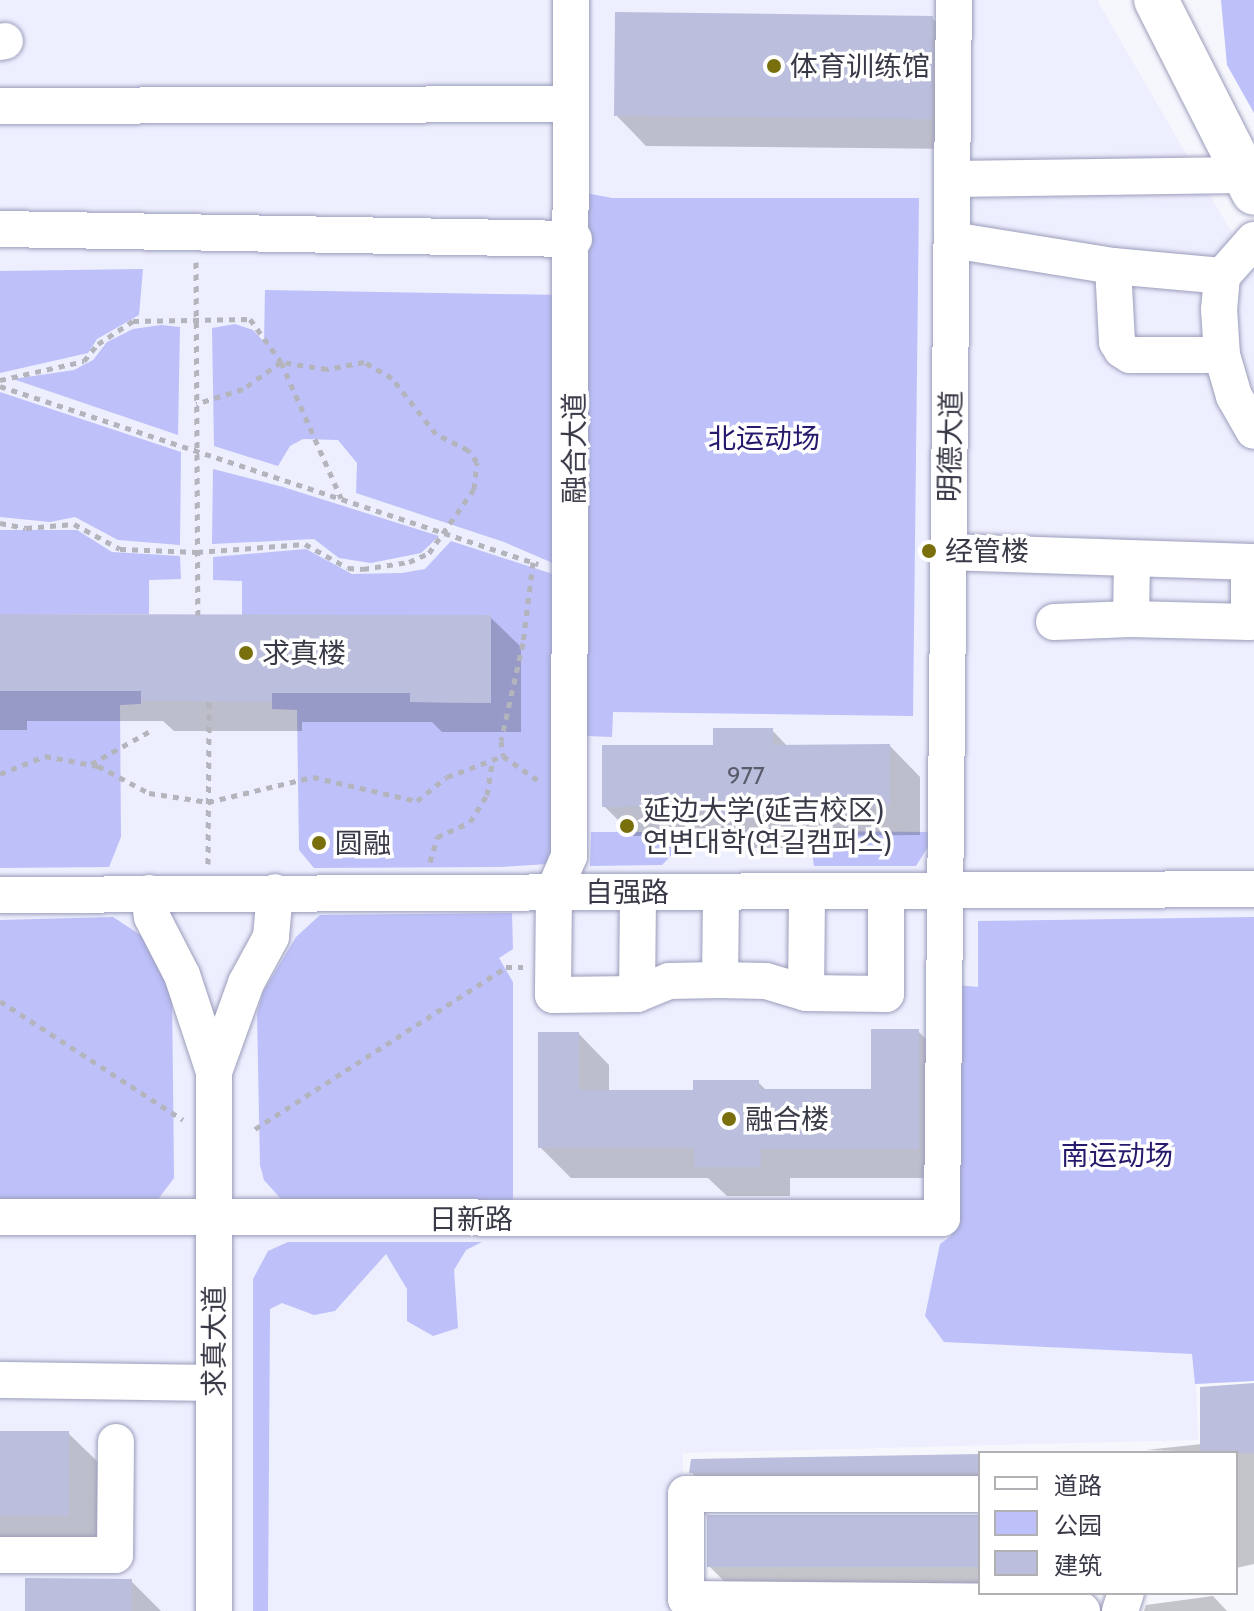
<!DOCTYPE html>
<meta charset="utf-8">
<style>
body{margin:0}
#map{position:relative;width:1254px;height:1611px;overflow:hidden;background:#f6f7fd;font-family:Cabin,"Noto Sans SC","Noto Sans KR",sans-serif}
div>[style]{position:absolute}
.built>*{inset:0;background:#edeefe}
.green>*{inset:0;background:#bdc0f9}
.shadow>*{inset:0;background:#0003}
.building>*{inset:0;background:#bcbedd}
.path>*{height:5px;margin-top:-2.5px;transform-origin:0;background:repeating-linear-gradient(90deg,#b3b4bc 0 6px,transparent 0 12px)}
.roads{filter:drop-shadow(0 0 2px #9b9dbb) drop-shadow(0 0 2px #9b9dbb)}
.minor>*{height:36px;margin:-18px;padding:0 18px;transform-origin:18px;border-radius:18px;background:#fff}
.major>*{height:44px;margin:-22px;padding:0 22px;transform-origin:22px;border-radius:22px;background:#fff}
.dots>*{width:22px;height:22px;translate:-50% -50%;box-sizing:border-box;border:4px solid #fff;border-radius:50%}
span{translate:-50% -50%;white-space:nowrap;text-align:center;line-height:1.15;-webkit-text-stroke:7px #fff;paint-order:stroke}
.number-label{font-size:24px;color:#5a5b6c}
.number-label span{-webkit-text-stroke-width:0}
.poi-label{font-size:28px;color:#393a47}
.left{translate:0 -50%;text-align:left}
.park-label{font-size:28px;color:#28196d}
.street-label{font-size:28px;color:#393a47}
.legend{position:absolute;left:978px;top:1451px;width:260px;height:144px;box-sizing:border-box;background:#fff;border:2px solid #b0b0b5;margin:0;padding:10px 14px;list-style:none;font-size:24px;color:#393a47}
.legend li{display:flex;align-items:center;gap:16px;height:40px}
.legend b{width:40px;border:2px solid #b0b0b5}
</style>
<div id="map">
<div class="built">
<i style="clip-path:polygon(0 0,1097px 0,1254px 271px,1254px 1381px,1196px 1384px,1198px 1440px,683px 1453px,683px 1494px,673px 1495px,670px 1611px,0 1611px)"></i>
</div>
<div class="green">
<i style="clip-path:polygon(1221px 0,1254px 0,1254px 113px,1227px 65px)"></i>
<i style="clip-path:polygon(586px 193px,612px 198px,919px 198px,913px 716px,613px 712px,612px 737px,587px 736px)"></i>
<i style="clip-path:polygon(143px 269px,139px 315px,97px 339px,88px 353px,0 373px,0 271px)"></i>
<i style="clip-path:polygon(265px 290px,561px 295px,562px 567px,504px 542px,356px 493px,357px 463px,338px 440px,303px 439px,290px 446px,278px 466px,214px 446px,212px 328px,235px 324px,253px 330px,264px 342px)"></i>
<i style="clip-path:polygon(161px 325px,180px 327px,178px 435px,13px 379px,74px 370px,93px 360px,107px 342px,133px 329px)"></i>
<i style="clip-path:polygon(0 392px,181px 452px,180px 545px,118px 540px,75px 517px,50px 522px,0 517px)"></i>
<i style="clip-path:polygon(213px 469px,283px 487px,439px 536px,421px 553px,371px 563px,339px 558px,314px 539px,212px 544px)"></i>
<i style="clip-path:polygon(0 530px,77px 530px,112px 552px,180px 556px,181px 579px,149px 580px,149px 614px,0 614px)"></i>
<i style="clip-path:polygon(451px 541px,562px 577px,553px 853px,548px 864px,500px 867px,314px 868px,299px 850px,297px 710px,272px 709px,272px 693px,410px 693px,410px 702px,491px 703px,491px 615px,242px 615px,242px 581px,213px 580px,213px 557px,306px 549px,352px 574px,402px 573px,425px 569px)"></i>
<i style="clip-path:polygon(0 691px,141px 691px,141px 704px,120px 705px,121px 837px,109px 867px,0 868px)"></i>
<i style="clip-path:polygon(809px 831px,931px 832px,931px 842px,916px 866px,814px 866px)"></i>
<i style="clip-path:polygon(591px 832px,672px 832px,680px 846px,662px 865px,590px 866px)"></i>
<i style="clip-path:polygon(512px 913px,513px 949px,499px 958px,513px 982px,513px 1203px,281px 1199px,264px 1180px,260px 1165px,257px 1013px,263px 992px,296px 937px,320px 915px)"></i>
<i style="clip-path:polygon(113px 917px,142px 936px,172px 992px,174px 1178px,156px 1202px,0 1205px,0 920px)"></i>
<i style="clip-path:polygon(1254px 917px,1254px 1381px,1195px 1384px,1192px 1354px,944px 1342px,925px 1316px,940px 1244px,951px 1236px,956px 985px,978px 987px,978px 921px)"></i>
<i style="clip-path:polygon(288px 1242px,482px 1242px,466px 1250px,454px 1270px,458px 1328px,433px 1336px,407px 1321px,407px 1289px,386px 1254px,335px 1311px,314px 1315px,282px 1303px,270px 1309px,268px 1611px,253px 1611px,253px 1279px,268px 1251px)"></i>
</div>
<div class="shadow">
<i style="clip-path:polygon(932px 18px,962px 48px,961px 149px,646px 146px,616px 115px)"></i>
<i style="clip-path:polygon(0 617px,490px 617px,521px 647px,521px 732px,442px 732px,432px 722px,302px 722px,302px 731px,174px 731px,163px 721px,27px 721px,27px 730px,0 730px)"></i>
<i style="clip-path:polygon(772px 730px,788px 747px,890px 746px,920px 777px,920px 835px,802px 836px,802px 848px,746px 848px,733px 836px,634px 836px,604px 806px,715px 747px)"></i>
<i style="clip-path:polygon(918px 1031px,948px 1062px,948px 1178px,790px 1178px,790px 1196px,727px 1196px,708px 1178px,571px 1178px,540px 1147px,579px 1034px,609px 1065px,609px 1092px,695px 1092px,758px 1082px,767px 1091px,873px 1091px)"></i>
<i style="clip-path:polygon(1254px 1385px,1254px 1564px,1236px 1568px,1236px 1453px,1146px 1450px,1202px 1444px)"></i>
<i style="clip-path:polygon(0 1433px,68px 1433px,99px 1463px,99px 1546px,0 1546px)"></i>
<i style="clip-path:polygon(980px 1455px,980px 1498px,716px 1498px,691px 1472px)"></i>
<i style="clip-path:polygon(980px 1517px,980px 1592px,735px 1592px,709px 1566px)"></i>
<i style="clip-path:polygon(131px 1581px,161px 1611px,27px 1611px)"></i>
<i style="clip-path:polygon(1213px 1596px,1227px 1611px,1144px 1611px,1146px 1605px)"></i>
</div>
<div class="building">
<i style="clip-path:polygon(615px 12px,933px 16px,932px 119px,614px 116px)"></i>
<i style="clip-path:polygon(0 614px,491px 615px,491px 703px,410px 702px,410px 693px,272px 693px,272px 702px,141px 701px,141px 691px,0 691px)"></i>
<i style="clip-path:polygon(713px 728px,773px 728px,773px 745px,890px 744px,890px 806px,772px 806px,773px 818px,713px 819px,713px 806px,602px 807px,602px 745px,713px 745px)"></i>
<i style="clip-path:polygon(871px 1029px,919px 1029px,919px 1149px,761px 1149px,761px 1167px,694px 1167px,694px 1148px,538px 1148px,538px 1032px,579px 1032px,579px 1090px,693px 1090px,693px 1080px,759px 1080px,759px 1089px,871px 1089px)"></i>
<i style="clip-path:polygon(1254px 1383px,1254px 1453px,1200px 1453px,1200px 1387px)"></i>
<i style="clip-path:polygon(0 1431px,69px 1431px,69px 1516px,0 1516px)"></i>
<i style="clip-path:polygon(980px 1454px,980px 1473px,689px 1473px,691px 1459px)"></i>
<i style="clip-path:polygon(707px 1515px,980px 1515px,980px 1567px,707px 1567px)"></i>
<i style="clip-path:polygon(25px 1578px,132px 1579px,132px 1611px,25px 1611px)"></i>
</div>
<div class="path">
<i style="left:196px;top:262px;width:353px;rotate:89.7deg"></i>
<i style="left:0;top:380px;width:86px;rotate:-12.7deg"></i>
<i style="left:84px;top:361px;width:22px;rotate:-51deg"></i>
<i style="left:98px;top:344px;width:42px;rotate:-33.3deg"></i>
<i style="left:133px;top:321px;width:117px;rotate:-1deg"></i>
<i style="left:250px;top:319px;width:53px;rotate:54.2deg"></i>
<i style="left:281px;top:362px;width:149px;rotate:66.2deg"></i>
<i style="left:0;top:386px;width:567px;rotate:18.31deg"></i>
<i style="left:0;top:523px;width:26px;rotate:11deg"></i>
<i style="left:26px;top:528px;width:48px;rotate:-4.8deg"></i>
<i style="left:74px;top:524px;width:52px;rotate:28.5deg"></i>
<i style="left:120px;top:549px;width:77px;rotate:2.2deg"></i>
<i style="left:197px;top:552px;width:108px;rotate:-4.2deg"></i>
<i style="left:305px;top:544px;width:49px;rotate:29.2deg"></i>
<i style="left:348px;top:568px;width:15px;rotate:4deg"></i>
<i style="left:363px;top:569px;width:47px;rotate:-8.7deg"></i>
<i style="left:409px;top:562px;width:22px;rotate:-24deg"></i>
<i style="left:429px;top:553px;width:78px;rotate:-54.9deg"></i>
<i style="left:474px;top:489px;width:27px;rotate:-84deg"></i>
<i style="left:477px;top:462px;width:15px;rotate:-127deg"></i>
<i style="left:468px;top:450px;width:36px;rotate:-153deg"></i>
<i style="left:436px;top:434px;width:71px;rotate:-128.2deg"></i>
<i style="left:392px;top:378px;width:32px;rotate:-150deg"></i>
<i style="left:364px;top:362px;width:38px;rotate:169deg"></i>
<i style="left:327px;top:369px;width:47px;rotate:-171.3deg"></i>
<i style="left:281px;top:362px;width:47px;rotate:144.6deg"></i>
<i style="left:243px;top:389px;width:49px;rotate:162.3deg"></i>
<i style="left:533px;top:562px;width:82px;rotate:97deg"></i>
<i style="left:523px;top:643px;width:100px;rotate:102.7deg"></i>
<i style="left:501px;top:741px;width:15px;rotate:82deg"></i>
<i style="left:503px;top:756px;width:44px;rotate:34.8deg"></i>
<i style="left:91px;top:764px;width:68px;rotate:-29.2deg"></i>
<i style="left:0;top:774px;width:48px;rotate:-21.8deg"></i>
<i style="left:45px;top:756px;width:54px;rotate:10.7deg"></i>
<i style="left:98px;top:766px;width:58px;rotate:27.9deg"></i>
<i style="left:149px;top:793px;width:60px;rotate:8.7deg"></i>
<i style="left:208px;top:802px;width:108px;rotate:-13.4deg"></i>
<i style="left:313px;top:777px;width:107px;rotate:13deg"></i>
<i style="left:417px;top:801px;width:38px;rotate:-39deg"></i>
<i style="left:447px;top:777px;width:60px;rotate:-20.6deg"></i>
<i style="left:430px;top:862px;width:26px;rotate:-74deg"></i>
<i style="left:437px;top:837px;width:36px;rotate:-24deg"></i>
<i style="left:470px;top:822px;width:32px;rotate:-58deg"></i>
<i style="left:487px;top:795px;width:33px;rotate:-81deg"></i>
<i style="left:208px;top:864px;width:163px;rotate:-89.6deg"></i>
<i style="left:0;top:1001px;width:218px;rotate:33deg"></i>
<i style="left:255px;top:1129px;width:299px;rotate:-32.8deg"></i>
<i style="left:506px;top:967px;width:17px"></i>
</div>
<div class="roads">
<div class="minor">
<i style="left:571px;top:0;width:856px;rotate:90.13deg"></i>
<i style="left:569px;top:856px;width:39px;rotate:113deg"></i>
<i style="left:554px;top:892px;width:103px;rotate:90.6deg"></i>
<i style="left:553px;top:995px;width:84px;rotate:-0.7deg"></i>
<i style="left:637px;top:994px;width:35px;rotate:-22deg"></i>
<i style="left:669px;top:981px;width:51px;rotate:-1.1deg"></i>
<i style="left:720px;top:980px;width:46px;rotate:1.2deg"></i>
<i style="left:766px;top:981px;width:42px;rotate:16.7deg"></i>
<i style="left:806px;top:993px;width:80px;rotate:0.7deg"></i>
<i style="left:886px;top:994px;width:101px;rotate:-90deg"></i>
<i style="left:0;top:42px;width:5px;rotate:-11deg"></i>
<i style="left:0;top:106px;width:571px;rotate:-0.2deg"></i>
<i style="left:952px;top:179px;width:292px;rotate:-0.8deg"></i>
<i style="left:0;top:229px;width:574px;rotate:1deg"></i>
<i style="left:952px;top:240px;width:163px;rotate:9.2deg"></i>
<i style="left:1113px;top:266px;width:109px;rotate:5.2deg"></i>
<i style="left:1254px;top:240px;width:48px;rotate:131.6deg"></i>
<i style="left:1222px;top:276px;width:33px;rotate:95deg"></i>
<i style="left:1219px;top:309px;width:46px;rotate:86.3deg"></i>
<i style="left:1222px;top:355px;width:43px;rotate:73.7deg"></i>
<i style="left:1234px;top:396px;width:40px;rotate:60.3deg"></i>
<i style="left:1113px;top:266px;width:76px;rotate:87deg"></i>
<i style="left:1117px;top:342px;width:9px;rotate:58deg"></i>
<i style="left:1122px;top:350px;width:9px;rotate:32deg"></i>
<i style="left:1130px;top:355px;width:92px"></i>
<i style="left:949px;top:552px;width:305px;rotate:1.9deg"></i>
<i style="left:1131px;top:619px;width:118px;rotate:1.5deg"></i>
<i style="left:1249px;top:622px;width:58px;rotate:-90deg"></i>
<i style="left:1054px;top:622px;width:77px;rotate:-2.2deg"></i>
<i style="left:1131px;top:619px;width:60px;rotate:-89deg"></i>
<i style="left:149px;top:893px;width:24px;rotate:83deg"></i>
<i style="left:152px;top:917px;width:65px;rotate:62.7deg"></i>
<i style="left:182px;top:975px;width:102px;rotate:71.7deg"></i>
<i style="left:0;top:895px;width:1254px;rotate:-0.27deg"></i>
<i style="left:720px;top:980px;width:87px;rotate:-89.3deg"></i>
<i style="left:806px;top:993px;width:100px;rotate:-89.4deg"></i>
<i style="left:637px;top:994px;width:102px;rotate:-89.4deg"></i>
<i style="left:0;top:1217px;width:942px;rotate:0.06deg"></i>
<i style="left:942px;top:1218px;width:1218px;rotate:-89.44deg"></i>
<i style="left:0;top:1380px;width:214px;rotate:0.8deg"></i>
<i style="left:980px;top:1494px;width:294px;rotate:180deg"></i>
<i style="left:686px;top:1494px;width:105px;rotate:90deg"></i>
<i style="left:686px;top:1599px;width:377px;rotate:0.5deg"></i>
<i style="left:1063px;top:1602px;width:21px;rotate:25deg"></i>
<i style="left:0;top:1555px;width:115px"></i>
<i style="left:115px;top:1555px;width:113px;rotate:-89.5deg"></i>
<i style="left:214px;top:1611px;width:539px;rotate:-90deg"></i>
<i style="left:214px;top:1072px;width:95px;rotate:-70.2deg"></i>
<i style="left:246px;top:983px;width:52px;rotate:-61.5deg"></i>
<i style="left:271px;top:937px;width:45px;rotate:-84.9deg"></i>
<i style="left:1120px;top:1611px;width:19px;rotate:-72deg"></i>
</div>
<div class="major">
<i style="left:1156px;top:0;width:216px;rotate:63.1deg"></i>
</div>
</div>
<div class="dots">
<i style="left:774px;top:66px;background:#796f0d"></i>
<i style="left:929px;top:551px;background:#796f0d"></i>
<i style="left:246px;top:653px;background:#796f0d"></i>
<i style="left:627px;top:826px;background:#796f0d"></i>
<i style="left:319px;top:843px;background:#796f0d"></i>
<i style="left:729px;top:1119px;background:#796f0d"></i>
</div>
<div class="number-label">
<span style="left:746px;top:776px">977</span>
</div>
<div class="poi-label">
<span class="left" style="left:790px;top:66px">体育训练馆</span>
<span class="left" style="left:945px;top:551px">经管楼</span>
<span class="left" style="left:262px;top:653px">求真楼</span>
<span class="left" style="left:643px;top:826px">延边大学(延吉校区)<br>연변대학(연길캠퍼스)</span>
<span class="left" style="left:335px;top:843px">圆融</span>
<span class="left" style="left:745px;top:1119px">融合楼</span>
</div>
<div class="park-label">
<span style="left:764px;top:438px">北运动场</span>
<span style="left:1117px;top:1155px">南运动场</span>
</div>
<div class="street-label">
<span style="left:950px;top:446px;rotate:-89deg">明德大道</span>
<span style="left:574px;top:448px;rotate:-90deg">融合大道</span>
<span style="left:627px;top:892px">自强路</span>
<span style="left:471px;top:1219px">日新路</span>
<span style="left:214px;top:1341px;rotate:-90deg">求真大道</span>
</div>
<ul class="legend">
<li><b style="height:10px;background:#fff"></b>道路</li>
<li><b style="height:22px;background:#bdc0f9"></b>公园</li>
<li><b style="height:22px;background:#bcbedd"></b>建筑</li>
</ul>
</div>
